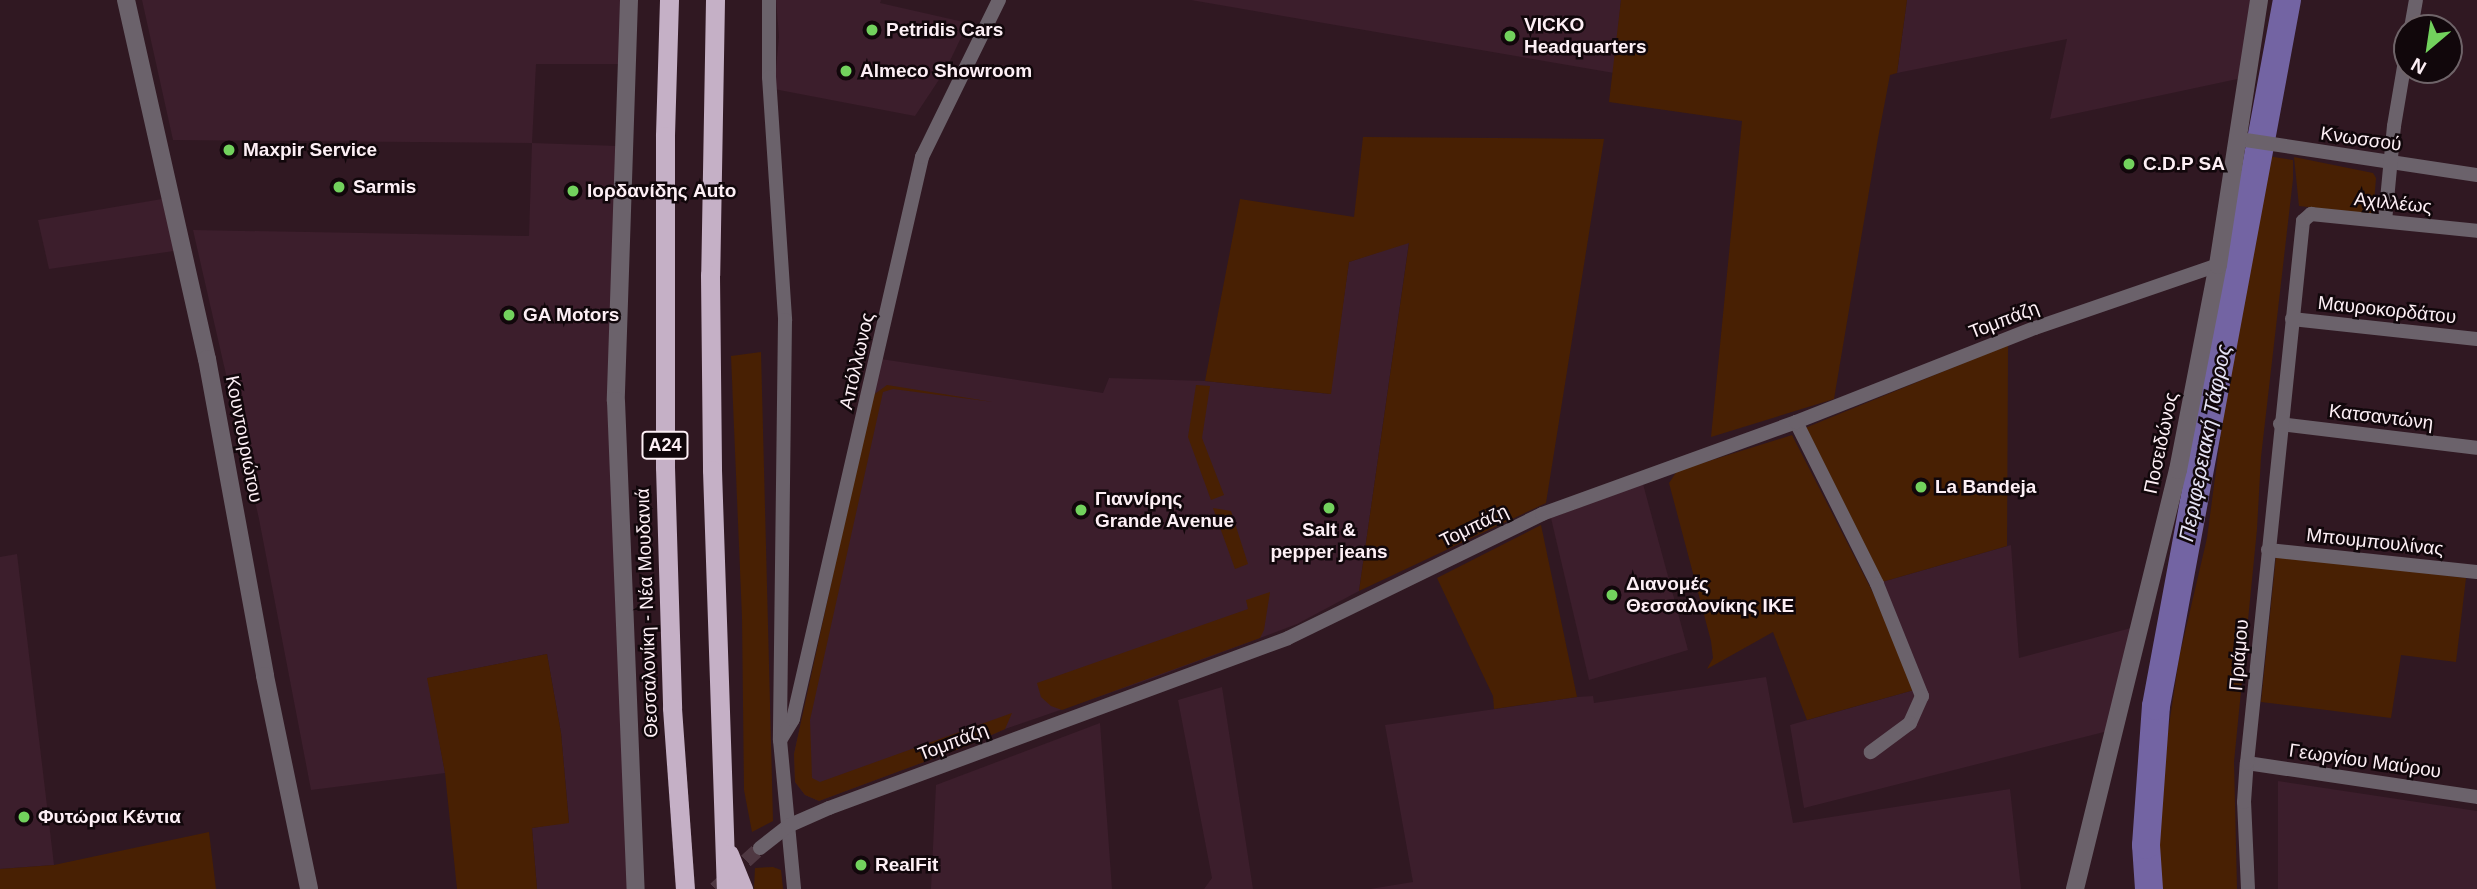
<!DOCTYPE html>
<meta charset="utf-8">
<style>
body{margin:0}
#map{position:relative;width:2477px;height:889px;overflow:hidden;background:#301822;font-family:Arial,sans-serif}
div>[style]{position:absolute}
.built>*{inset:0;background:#3c1e2c}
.green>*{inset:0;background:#482003}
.river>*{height:28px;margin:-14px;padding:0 14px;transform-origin:14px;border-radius:14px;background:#7364a3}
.minor-tunnel>*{height:14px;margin-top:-7px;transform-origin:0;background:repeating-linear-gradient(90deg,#4f3842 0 14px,transparent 0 21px)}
.minor>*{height:14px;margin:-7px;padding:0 7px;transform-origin:7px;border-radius:7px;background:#6b626b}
.tertiary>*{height:18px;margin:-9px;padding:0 9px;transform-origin:9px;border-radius:9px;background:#6b626b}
.trunk>*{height:19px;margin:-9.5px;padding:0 9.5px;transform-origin:9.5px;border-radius:9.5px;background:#c5b0c6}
.dots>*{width:19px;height:19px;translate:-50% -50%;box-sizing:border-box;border:4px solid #11070b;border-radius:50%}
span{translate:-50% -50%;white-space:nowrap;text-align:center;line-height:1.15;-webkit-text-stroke:5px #11070b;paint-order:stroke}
.shield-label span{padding:2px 5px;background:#11070b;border:2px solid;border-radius:5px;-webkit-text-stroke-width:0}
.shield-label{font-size:18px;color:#fdeff5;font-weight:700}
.poi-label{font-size:19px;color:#fdeff5;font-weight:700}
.left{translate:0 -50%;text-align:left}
.street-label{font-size:19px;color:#fdeff5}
.water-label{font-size:21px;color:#e5e2f4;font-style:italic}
.north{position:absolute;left:2393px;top:14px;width:70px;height:70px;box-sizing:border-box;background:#11070b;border:2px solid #6f6469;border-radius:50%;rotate:209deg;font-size:19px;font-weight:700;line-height:28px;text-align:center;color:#fdeff5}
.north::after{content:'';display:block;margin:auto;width:24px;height:32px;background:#72d25d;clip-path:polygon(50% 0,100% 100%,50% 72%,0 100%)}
</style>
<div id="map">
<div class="built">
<i style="clip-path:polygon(142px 0,620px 0,620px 64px,536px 64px,532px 143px,618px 146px,608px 390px,629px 889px,537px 889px,532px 828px,569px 822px,561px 733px,547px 654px,428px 678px,445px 773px,311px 790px,259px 519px,193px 230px,529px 236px,532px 143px,173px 140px)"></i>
<i style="clip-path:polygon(776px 0,881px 0,880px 3px,968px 23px,946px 69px,915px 116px,774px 89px,779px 37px)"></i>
<i style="clip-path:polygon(1191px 0,1621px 0,1614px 73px)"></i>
<i style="clip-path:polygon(1907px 0,2251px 0,2242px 78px,2050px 119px,2067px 39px,1897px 73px)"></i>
<i style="clip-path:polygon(162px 199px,174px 251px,49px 269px,38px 220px)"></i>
<i style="clip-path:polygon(1409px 242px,1359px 591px,1297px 624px,1153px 678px,1005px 729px,967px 746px,819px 801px,805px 795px,795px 782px,794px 754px,881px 359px,1103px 393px,1109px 378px,1205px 381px,1330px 394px,1349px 262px)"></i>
<i style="clip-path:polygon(1643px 484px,1688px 650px,1589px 680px,1551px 518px)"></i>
<i style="clip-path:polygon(2011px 545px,2019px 658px,2131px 628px,2108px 731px,1804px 808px,1790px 725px,1914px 690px,1882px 582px)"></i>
<i style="clip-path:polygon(17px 554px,54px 865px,0 869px,0 557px)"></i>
<i style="clip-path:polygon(1766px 677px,1793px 823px,2010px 789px,2021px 889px,1370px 889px,1413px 882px,1385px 725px,1577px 697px,1593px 696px,1594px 703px)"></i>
<i style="clip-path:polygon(1222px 687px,1253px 889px,1204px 889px,1212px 878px,1178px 700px)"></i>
<i style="clip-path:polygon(1100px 723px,1112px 889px,931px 889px,936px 785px)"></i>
<i style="clip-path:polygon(2278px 781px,2477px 811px,2477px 889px,2278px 889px)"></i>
</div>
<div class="green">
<i style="clip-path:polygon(1621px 0,1907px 0,1897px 73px,1890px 75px,1878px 138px,1834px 399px,1711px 437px,1742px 121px,1609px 102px)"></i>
<i style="clip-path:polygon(1363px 137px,1604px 139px,1546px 503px,1359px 591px,1409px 243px,1349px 262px,1331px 394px,1205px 381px,1240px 199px,1354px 217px)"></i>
<i style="clip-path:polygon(2268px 156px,2293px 160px,2293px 179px,2261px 457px,2257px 529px,2234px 762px,2237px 889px,2161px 889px,2159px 843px,2162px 773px,2179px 658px,2207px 538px,2230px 365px)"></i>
<i style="clip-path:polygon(2294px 157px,2373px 173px,2376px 178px,2373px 214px,2299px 206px)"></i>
<i style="clip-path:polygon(2008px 345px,2007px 546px,1882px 582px,1805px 428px)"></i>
<i style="clip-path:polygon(761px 352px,773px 821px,752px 832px,744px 790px,742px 617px,731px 356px)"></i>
<i style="clip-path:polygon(887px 385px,993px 402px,893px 389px,883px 392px,810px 720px,812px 778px,820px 782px,1012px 713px,1005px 729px,967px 746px,819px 801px,805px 795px,795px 782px,794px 754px,872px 396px)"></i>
<i style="clip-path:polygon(1196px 385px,1210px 386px,1202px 438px,1224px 495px,1211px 500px,1188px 437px)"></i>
<i style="clip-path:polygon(1792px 435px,1873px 593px,1914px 690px,1807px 720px,1773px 632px,1707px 669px,1713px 658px,1711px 641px,1669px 483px,1677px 471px)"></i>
<i style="clip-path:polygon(1213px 508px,1231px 511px,1248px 564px,1235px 569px)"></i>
<i style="clip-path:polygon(1541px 525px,1577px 697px,1494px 709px,1493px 696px,1437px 578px)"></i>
<i style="clip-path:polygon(2276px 556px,2466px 578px,2456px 662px,2401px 655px,2391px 718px,2261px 702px)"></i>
<i style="clip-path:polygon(1270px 592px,1264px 630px,1260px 638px,1062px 710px,1051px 706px,1041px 697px,1037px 683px,1248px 609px,1246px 600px)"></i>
<i style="clip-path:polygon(547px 654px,561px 733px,569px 823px,532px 828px,537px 889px,457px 889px,445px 773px,427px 678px)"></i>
<i style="clip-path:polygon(209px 832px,216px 889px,0 889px,0 869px,54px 865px)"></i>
<i style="clip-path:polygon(773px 867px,781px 870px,783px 889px,754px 889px,755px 868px)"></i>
</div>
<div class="river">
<i style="left:2149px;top:889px;width:44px;rotate:-93.9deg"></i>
<i style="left:2146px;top:845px;width:139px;rotate:-85.9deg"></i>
<i style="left:2156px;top:706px;width:718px;rotate:-79.49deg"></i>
</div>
<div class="minor-tunnel">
<i style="left:715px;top:889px;width:61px;rotate:-42.3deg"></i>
</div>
<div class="minor">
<i style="left:769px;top:0;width:77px;rotate:90deg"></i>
<i style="left:769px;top:77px;width:244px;rotate:86.2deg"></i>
<i style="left:785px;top:320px;width:420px;rotate:90.7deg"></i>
<i style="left:780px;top:740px;width:150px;rotate:84.6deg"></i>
<i style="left:2411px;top:28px;width:28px;rotate:-80deg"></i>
<i style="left:2239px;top:139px;width:241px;rotate:8.6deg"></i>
<i style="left:2385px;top:221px;width:95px;rotate:-84.6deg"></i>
<i style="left:2394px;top:126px;width:78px;rotate:-80.4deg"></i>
<i style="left:2292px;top:319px;width:186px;rotate:6.2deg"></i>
<i style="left:1796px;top:422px;width:181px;rotate:63.4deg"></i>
<i style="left:1877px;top:584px;width:121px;rotate:68.1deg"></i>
<i style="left:1922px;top:696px;width:30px;rotate:114deg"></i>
<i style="left:1910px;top:723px;width:49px;rotate:143.4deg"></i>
<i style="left:2280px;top:424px;width:198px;rotate:6.9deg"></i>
<i style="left:2268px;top:550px;width:210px;rotate:6deg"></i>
<i style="left:781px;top:739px;width:23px;rotate:-59deg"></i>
<i style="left:793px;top:719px;width:577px;rotate:-77.07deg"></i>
<i style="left:922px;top:157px;width:175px;rotate:-63.9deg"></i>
<i style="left:2247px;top:763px;width:232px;rotate:8.4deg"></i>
<i style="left:760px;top:848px;width:36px;rotate:-38deg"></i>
<i style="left:788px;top:826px;width:45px;rotate:-23.7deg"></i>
<i style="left:829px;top:808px;width:489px;rotate:-20.3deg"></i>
<i style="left:1288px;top:638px;width:283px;rotate:-26deg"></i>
<i style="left:1542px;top:514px;width:270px;rotate:-19.9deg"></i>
<i style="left:1796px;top:422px;width:257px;rotate:-21.5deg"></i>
<i style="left:2035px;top:328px;width:194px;rotate:-19deg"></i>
<i style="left:2248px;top:889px;width:87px;rotate:-92.6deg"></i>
<i style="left:2244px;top:802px;width:39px;rotate:-86deg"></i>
<i style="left:2247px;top:763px;width:545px;rotate:-84.1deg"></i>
<i style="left:2303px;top:221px;width:11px;rotate:-41deg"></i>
<i style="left:2311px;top:214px;width:167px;rotate:5.8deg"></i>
</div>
<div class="tertiary">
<i style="left:126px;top:0;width:368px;rotate:77.3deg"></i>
<i style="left:207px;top:359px;width:322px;rotate:79.6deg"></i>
<i style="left:265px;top:676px;width:217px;rotate:78.3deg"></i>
<i style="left:629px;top:0;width:401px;rotate:91.9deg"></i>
<i style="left:616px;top:401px;width:488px;rotate:87.7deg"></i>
<i style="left:2075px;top:889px;width:431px;rotate:-76.2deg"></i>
<i style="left:2178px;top:470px;width:209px;rotate:-79deg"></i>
<i style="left:2218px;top:265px;width:268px;rotate:-81.2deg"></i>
</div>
<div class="trunk">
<i style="left:669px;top:0;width:136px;rotate:91.7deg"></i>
<i style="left:665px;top:136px;width:331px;rotate:90deg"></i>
<i style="left:665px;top:467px;width:241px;rotate:88.3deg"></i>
<i style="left:672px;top:708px;width:181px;rotate:85.9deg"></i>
<i style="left:715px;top:0;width:275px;rotate:91deg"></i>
<i style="left:710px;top:275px;width:195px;rotate:89.4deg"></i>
<i style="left:712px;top:470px;width:419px;rotate:88.1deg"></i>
<i style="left:729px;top:854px;width:38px;rotate:68deg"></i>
</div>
<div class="dots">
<i style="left:872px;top:30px;background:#72d25d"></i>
<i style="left:1510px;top:36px;background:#72d25d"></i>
<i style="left:846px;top:71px;background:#72d25d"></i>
<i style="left:229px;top:150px;background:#72d25d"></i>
<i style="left:2129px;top:164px;background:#72d25d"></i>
<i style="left:339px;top:187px;background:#72d25d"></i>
<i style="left:573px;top:191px;background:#72d25d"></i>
<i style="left:509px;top:315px;background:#72d25d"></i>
<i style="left:1921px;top:487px;background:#72d25d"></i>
<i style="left:1329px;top:508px;background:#72d25d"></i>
<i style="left:1081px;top:510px;background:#72d25d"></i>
<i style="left:1612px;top:595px;background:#72d25d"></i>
<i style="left:24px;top:817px;background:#72d25d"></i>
<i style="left:861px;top:865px;background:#72d25d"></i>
</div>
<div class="shield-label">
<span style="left:665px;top:445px">Α24</span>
</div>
<div class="poi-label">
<span class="left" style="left:1524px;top:36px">VICKO<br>Headquarters</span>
<span class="left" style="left:886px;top:30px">Petridis Cars</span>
<span class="left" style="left:860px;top:71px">Almeco Showroom</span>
<span class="left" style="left:243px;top:150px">Maxpir Service</span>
<span class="left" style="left:2143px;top:164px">C.D.P SA</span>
<span class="left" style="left:353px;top:187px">Sarmis</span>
<span class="left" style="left:587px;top:191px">Ιορδανίδης Auto</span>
<span class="left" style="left:523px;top:315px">GA Motors</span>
<span class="left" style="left:1935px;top:487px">La Bandeja</span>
<span class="left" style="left:1095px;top:510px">Γιαννίρης<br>Grande Avenue</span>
<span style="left:1329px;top:541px">Salt &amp;<br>pepper jeans</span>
<span class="left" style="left:1626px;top:595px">Διανομές<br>Θεσσαλονίκης ΙΚΕ</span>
<span class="left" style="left:38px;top:817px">Φυτώρια Κέντια</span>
<span class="left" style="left:875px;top:865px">RealFit</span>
</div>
<div class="street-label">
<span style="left:2361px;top:139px;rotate:8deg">Κνωσσού</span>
<span style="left:2393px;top:203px;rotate:6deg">Αχιλλέως</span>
<span style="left:2387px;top:310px;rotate:6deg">Μαυροκορδάτου</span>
<span style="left:2004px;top:320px;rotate:-21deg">Τομπάζη</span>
<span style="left:857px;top:361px;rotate:-77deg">Απόλλωνος</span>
<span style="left:2381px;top:417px;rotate:7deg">Κατσαντώνη</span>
<span style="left:244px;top:439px;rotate:79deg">Κουντουριώτου</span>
<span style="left:2161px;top:443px;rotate:-78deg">Ποσειδώνος</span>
<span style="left:1474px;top:526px;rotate:-26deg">Τομπάζη</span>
<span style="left:2375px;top:542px;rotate:6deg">Μπουμπουλίνας</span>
<span style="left:647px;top:613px;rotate:-92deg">Θεσσαλονίκη - Νέα Μουδανιά</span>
<span style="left:2239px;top:655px;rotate:-85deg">Πριάμου</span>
<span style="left:953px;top:742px;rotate:-21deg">Τομπάζη</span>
<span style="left:2365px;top:761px;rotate:8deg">Γεωργίου Μαύρου</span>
</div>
<div class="water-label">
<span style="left:2205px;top:443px;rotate:-79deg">Περιφερειακή Τάφρος</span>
</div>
<div class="north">N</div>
</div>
